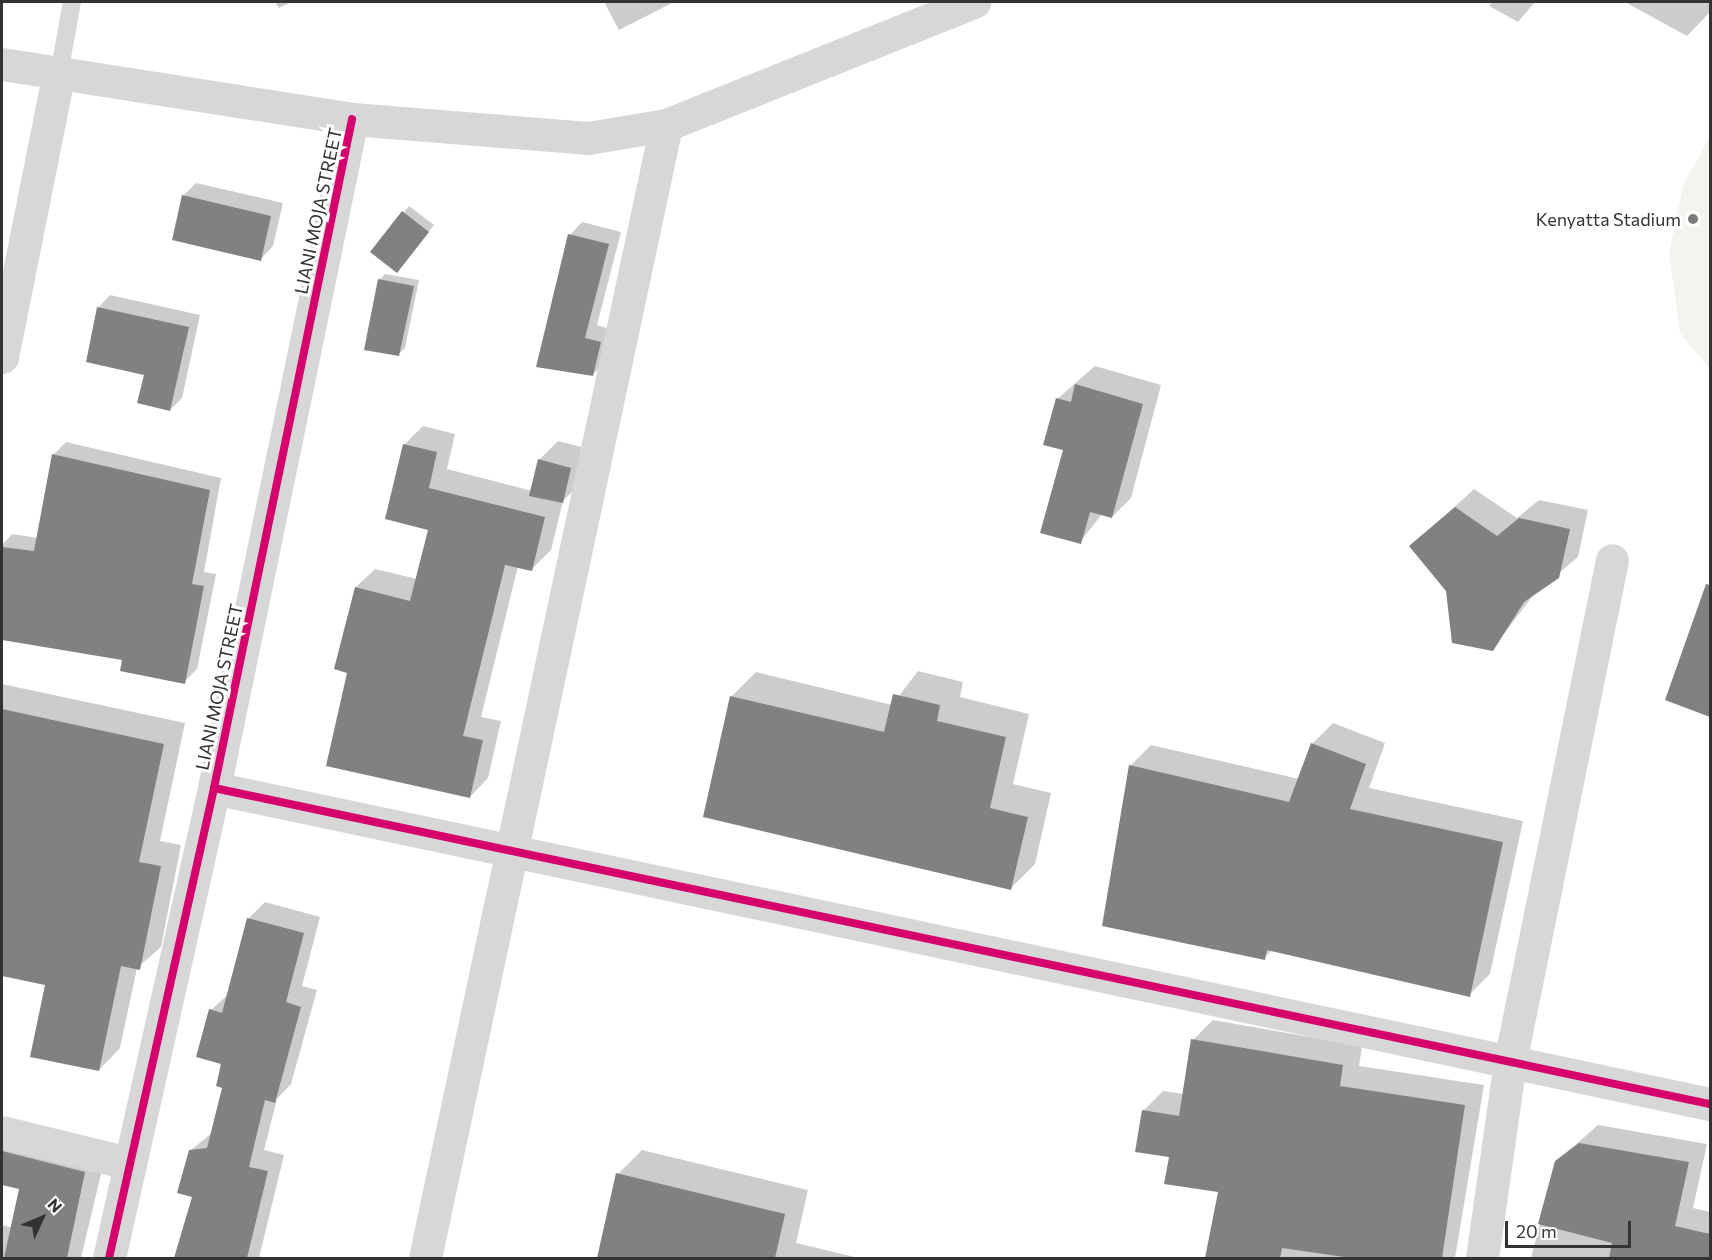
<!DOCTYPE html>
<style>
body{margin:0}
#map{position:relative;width:1712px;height:1260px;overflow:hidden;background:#fff;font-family:Commissioner,sans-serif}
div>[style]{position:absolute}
.green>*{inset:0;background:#f1f5ed}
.shadow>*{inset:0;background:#0003}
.building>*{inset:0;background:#818181}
.service>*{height:18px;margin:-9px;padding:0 9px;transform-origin:9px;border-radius:9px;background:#d7d7d7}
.minor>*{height:33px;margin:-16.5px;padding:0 16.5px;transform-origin:16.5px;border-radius:16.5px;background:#d7d7d7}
.cycleway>*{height:8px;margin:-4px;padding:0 4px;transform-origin:4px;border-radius:4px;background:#d6006c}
.dots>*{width:16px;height:16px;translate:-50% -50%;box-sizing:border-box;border:3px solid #fff;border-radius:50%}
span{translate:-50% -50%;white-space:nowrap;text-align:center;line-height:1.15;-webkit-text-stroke:6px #fff;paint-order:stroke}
.street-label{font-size:18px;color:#333}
.poi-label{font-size:18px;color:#333}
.right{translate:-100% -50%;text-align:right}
.frame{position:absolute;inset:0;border:3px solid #333;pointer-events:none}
.north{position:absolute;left:12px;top:1188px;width:60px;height:60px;-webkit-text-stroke:4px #fff;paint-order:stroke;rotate:46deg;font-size:16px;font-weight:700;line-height:24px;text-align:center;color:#333}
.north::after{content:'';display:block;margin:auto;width:21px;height:27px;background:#333;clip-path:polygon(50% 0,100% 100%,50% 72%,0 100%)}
.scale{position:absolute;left:1505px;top:1221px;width:126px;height:27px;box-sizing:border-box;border:3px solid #333;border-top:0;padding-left:8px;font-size:18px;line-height:21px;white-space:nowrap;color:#333;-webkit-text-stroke:4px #fff;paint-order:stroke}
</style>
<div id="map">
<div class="green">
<i style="clip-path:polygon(1710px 136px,1710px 369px,1680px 333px,1669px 253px,1683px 186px)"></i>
</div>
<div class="shadow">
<i style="clip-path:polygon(275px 2px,291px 2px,279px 8px)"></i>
<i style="clip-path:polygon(604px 2px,674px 2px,619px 30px)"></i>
<i style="clip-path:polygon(1492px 2px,1535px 2px,1518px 22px,1489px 6px)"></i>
<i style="clip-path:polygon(1625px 2px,1710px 2px,1710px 12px,1687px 36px)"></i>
<i style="clip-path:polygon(196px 183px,283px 203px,273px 246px,261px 259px,183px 196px)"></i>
<i style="clip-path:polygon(409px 206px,434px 225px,403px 265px,372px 252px)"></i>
<i style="clip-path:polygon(582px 222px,621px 232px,597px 325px,613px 330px,606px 362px,593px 374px,538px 366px,570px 235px)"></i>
<i style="clip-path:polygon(385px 274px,419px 280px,405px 348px,399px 354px,379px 280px)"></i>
<i style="clip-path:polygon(110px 295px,200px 315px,182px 398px,170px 410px,146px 374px,87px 361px,99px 307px)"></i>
<i style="clip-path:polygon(1095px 366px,1161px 385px,1131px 498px,1112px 517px,1102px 514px,1080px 542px,1057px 399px)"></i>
<i style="clip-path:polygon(423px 426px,455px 434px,447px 469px,532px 491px,539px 460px,558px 441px,589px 449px,581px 483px,563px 501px,551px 550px,532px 569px,518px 566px,481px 717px,501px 721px,488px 778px,470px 797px,348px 672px,356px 587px,375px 569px,417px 579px,430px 529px,404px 445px)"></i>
<i style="clip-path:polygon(66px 442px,221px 478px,204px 572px,216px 574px,197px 669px,184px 682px,124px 659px,2px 638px,2px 545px,12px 534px,38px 538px,53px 455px)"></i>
<i style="clip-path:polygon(1474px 489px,1517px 518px,1539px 500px,1588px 510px,1578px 557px,1535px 593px,1492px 649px,1411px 547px)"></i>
<i style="clip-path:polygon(1706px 611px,1710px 612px,1710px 715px,1666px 699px)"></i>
<i style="clip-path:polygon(918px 671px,963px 682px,960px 697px,1029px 714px,1013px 784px,1051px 793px,1035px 864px,1011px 888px,705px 816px,732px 696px,756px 672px,892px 705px)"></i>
<i style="clip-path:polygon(2px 684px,185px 723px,160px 841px,181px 845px,161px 947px,137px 968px,120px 1048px,99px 1070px,47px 984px,2px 974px)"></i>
<i style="clip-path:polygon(1333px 723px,1385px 743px,1369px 788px,1523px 821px,1490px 974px,1469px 995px,1272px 950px,1264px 958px,1130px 766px,1151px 745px,1299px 779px,1312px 744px)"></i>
<i style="clip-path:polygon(265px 902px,320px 917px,302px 986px,317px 990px,291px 1084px,277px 1099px,264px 1150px,284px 1155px,259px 1258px,175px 1258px,194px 1196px,191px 1150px,212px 1133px,224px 1087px,211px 1010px,229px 994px,249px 918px)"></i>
<i style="clip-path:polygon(1213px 1020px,1362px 1046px,1359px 1066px,1484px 1085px,1455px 1258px,1206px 1258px,1220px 1191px,1170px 1156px,1143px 1111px,1163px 1091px,1184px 1094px,1193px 1040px)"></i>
<i style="clip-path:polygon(2px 1121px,107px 1149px,81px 1258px,2px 1258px,2px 1225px,13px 1228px,21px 1188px,2px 1183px)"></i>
<i style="clip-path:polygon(1598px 1125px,1707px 1144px,1693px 1208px,1710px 1212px,1710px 1258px,1531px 1258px,1556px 1162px)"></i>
<i style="clip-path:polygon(642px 1150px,808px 1190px,796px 1243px,859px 1258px,598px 1258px,618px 1174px)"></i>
</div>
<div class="building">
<i style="clip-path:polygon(182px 195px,271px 216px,261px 261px,172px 240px)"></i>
<i style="clip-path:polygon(402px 211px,429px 232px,397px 273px,370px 252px)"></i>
<i style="clip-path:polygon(568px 234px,609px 244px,585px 338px,601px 342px,593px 376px,536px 367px)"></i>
<i style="clip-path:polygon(378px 279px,414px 286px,399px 356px,364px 350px)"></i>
<i style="clip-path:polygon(97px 307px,189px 327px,170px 411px,137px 403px,144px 375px,86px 362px)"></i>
<i style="clip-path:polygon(1075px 384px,1143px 404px,1112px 518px,1090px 512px,1081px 544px,1040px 533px,1063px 450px,1043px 445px,1056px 398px,1071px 402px)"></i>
<i style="clip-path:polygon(403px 444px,437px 452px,429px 488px,545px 517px,532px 571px,505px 565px,463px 736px,483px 740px,470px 798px,326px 766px,347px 673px,334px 669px,355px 587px,410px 601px,428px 530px,385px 519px)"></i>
<i style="clip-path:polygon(52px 454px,210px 490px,192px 584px,204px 586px,185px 684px,120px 671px,122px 660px,2px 640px,2px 547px,34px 551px)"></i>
<i style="clip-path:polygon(538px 459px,571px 468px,563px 503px,529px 496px)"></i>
<i style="clip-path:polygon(1455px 507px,1497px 536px,1519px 518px,1570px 529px,1559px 578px,1524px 602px,1493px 651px,1452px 643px,1446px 591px,1409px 546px)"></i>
<i style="clip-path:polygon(1706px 584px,1710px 585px,1710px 717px,1665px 700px)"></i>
<i style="clip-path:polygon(893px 694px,940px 705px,937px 721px,1006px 737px,990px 808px,1028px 817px,1011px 890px,703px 817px,730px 696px,884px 732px)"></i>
<i style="clip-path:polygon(2px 709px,164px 744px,139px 862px,161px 866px,140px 970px,121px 966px,99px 1071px,30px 1057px,45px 985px,2px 976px)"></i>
<i style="clip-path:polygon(1311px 743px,1366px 764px,1350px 809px,1503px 842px,1470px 997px,1267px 950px,1265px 960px,1102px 926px,1129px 765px,1289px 802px)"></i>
<i style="clip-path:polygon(247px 918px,304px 933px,286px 1002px,301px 1007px,275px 1103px,265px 1100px,249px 1167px,268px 1171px,247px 1258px,174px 1258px,192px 1197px,177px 1193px,189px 1150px,207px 1148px,222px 1088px,216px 1086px,221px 1064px,196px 1057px,209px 1009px,222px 1013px)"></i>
<i style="clip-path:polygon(1191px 1039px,1343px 1065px,1340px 1086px,1465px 1105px,1442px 1258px,1351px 1258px,1282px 1248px,1280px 1258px,1205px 1258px,1218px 1192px,1164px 1184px,1169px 1157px,1135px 1152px,1142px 1110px,1179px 1116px)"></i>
<i style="clip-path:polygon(1579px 1143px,1689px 1162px,1675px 1226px,1710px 1234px,1710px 1258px,1609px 1258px,1612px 1243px,1538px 1224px,1555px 1161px)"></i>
<i style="clip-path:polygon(2px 1151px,85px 1172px,67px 1258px,4px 1258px,19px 1189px,2px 1185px)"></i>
<i style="clip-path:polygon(616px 1173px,785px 1214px,775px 1258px,597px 1258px)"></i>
</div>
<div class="service">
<i style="left:59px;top:73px;width:72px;rotate:-79.6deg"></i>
</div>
<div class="minor">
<i style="left:2px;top:64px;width:354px;rotate:8.9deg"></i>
<i style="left:352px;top:119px;width:237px;rotate:4.6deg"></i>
<i style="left:588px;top:138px;width:79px;rotate:-9.5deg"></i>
<i style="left:666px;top:125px;width:332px;rotate:-21.8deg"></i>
<i style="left:2px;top:357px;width:290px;rotate:-78.7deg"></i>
<i style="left:214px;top:788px;width:1529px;rotate:11.93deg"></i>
<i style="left:2px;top:1132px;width:130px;rotate:13.8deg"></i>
<i style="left:109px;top:1258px;width:482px;rotate:-77.4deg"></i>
<i style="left:214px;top:788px;width:683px;rotate:-78.34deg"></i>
<i style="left:425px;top:1258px;width:1158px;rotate:-77.99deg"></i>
<i style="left:1482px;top:1258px;width:198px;rotate:-81.9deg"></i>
<i style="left:1510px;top:1062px;width:512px;rotate:-78.51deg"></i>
</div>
<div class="cycleway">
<i style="left:214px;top:788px;width:1529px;rotate:11.93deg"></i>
<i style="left:109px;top:1258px;width:482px;rotate:-77.4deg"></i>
<i style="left:214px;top:788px;width:683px;rotate:-78.34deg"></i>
</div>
<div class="dots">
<i style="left:1693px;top:219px;background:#7a7a7a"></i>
</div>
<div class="street-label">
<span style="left:318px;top:211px;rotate:-78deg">LIANI MOJA STREET</span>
<span style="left:219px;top:687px;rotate:-78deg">LIANI MOJA STREET</span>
</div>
<div class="poi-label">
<span class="right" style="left:1681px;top:219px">Kenyatta Stadium</span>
</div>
<div class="frame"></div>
<div class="north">N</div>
<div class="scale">20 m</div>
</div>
